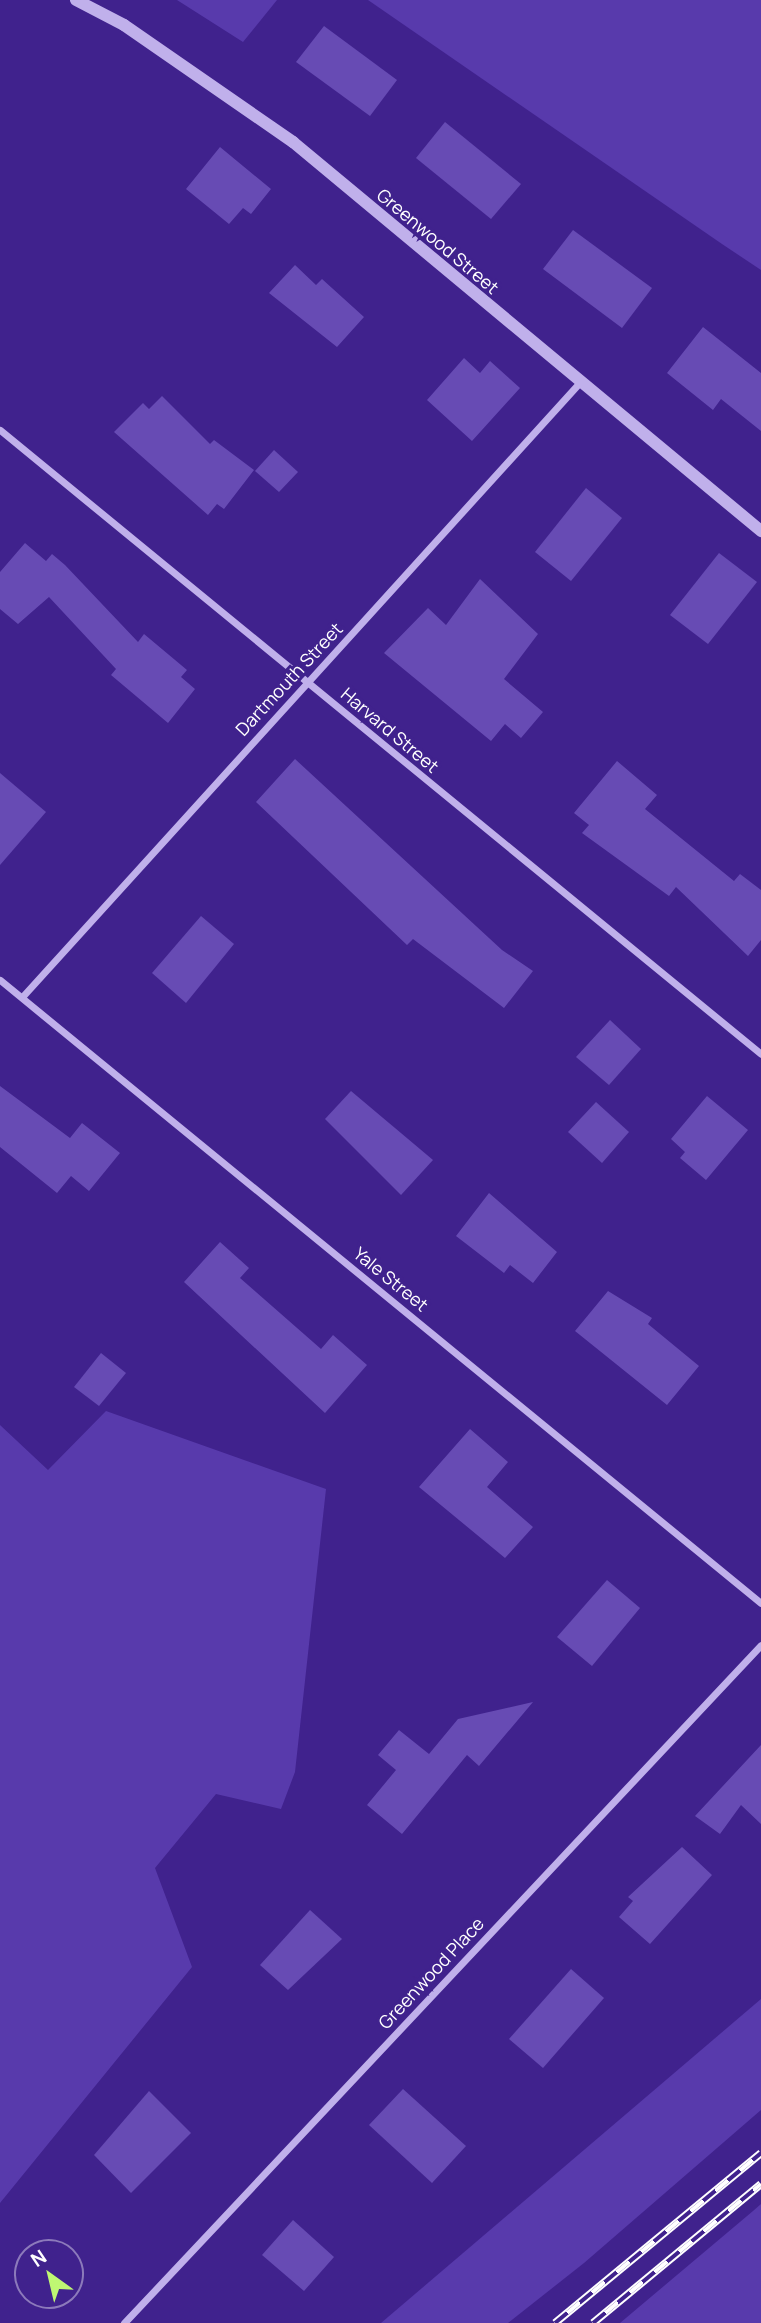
<!DOCTYPE html>
<style>
body{margin:0}
#map{position:relative;width:761px;height:2323px;overflow:hidden;background:#40228d;font-family:Manrope,sans-serif}
div>[style]{position:absolute}
.green>*{inset:0;background:#583aac}
.building>*{inset:0;background:#674bb4}
.minor>*{height:7px;margin:-3.5px;padding:0 3.5px;transform-origin:3.5px;border-radius:3.5px;background:#c0b0eb}
.tertiary>*{height:12px;margin:-6px;padding:0 6px;transform-origin:6px;border-radius:6px;background:#c0b0eb}
.rail>*{height:8px;margin-top:-4px;transform-origin:0;background:repeating-linear-gradient(90deg,#40228d 0 16px,#fff 0 32px);box-sizing:border-box;border-block:2px solid #fff}
span{translate:-50% -50%;white-space:nowrap;text-align:center;line-height:1.15;-webkit-text-stroke:6px #40228d;paint-order:stroke}
.street-label{font-size:18px;color:#fff}
.north{position:absolute;left:14px;top:2239px;width:70px;height:70px;box-sizing:border-box;background:#40228d;border:2px solid #8c7abb;border-radius:50%;rotate:326deg;font-size:19px;font-weight:700;line-height:28px;text-align:center;color:#fff}
.north::after{content:'';display:block;margin:auto;width:24px;height:32px;background:#bff773;clip-path:polygon(50% 0,100% 100%,50% 72%,0 100%)}
</style>
<div id="map">
<div class="green">
<i style="clip-path:polygon(177px 0,277px 0,243px 42px)"></i>
<i style="clip-path:polygon(368px 0,761px 0,761px 270px,722px 244px)"></i>
<i style="clip-path:polygon(106px 1411px,326px 1489px,295px 1772px,281px 1809px,216px 1794px,155px 1868px,192px 1967px,0 2203px,0 1425px,48px 1470px)"></i>
<i style="clip-path:polygon(761px 1999px,761px 2110px,584px 2263px,508px 2323px,381px 2323px)"></i>
<i style="clip-path:polygon(761px 2204px,761px 2323px,620px 2323px,753px 2211px)"></i>
</div>
<div class="building">
<i style="clip-path:polygon(324px 26px,397px 80px,370px 116px,296px 62px)"></i>
<i style="clip-path:polygon(445px 122px,521px 184px,491px 219px,416px 158px)"></i>
<i style="clip-path:polygon(220px 147px,271px 189px,251px 214px,243px 208px,229px 224px,186px 189px)"></i>
<i style="clip-path:polygon(573px 230px,652px 288px,622px 328px,543px 269px)"></i>
<i style="clip-path:polygon(295px 265px,316px 285px,322px 279px,364px 317px,337px 347px,269px 293px)"></i>
<i style="clip-path:polygon(703px 327px,761px 373px,761px 431px,721px 399px,713px 410px,667px 373px)"></i>
<i style="clip-path:polygon(464px 358px,480px 373px,490px 361px,520px 388px,472px 441px,427px 400px)"></i>
<i style="clip-path:polygon(162px 396px,210px 444px,214px 440px,254px 470px,224px 509px,217px 504px,208px 515px,114px 432px,143px 403px,149px 409px)"></i>
<i style="clip-path:polygon(274px 450px,298px 472px,279px 492px,255px 471px)"></i>
<i style="clip-path:polygon(586px 488px,622px 518px,571px 581px,535px 552px)"></i>
<i style="clip-path:polygon(25px 543px,46px 561px,52px 554px,65px 565px,138px 642px,144px 634px,187px 670px,181px 677px,195px 689px,168px 723px,111px 675px,116px 669px,49px 597px,18px 624px,0 609px,0 572px)"></i>
<i style="clip-path:polygon(719px 553px,757px 582px,708px 644px,670px 615px)"></i>
<i style="clip-path:polygon(480px 579px,538px 634px,504px 679px,543px 712px,521px 738px,505px 724px,491px 741px,384px 653px,428px 608px,446px 625px)"></i>
<i style="clip-path:polygon(295px 759px,502px 950px,533px 971px,504px 1008px,413px 939px,407px 945px,256px 802px)"></i>
<i style="clip-path:polygon(617px 761px,657px 795px,645px 809px,734px 881px,740px 874px,761px 890px,761px 940px,748px 956px,676px 887px,669px 896px,582px 833px,589px 825px,574px 813px)"></i>
<i style="clip-path:polygon(0 773px,46px 812px,0 865px)"></i>
<i style="clip-path:polygon(201px 916px,234px 944px,186px 1003px,152px 973px)"></i>
<i style="clip-path:polygon(610px 1020px,641px 1049px,609px 1085px,576px 1057px)"></i>
<i style="clip-path:polygon(0 1086px,70px 1138px,82px 1123px,120px 1153px,89px 1191px,71px 1176px,57px 1193px,0 1147px)"></i>
<i style="clip-path:polygon(351px 1091px,433px 1160px,401px 1195px,325px 1119px)"></i>
<i style="clip-path:polygon(707px 1096px,748px 1130px,706px 1180px,680px 1158px,685px 1152px,671px 1139px)"></i>
<i style="clip-path:polygon(596px 1102px,629px 1132px,602px 1163px,568px 1132px)"></i>
<i style="clip-path:polygon(489px 1193px,557px 1252px,533px 1283px,510px 1265px,504px 1273px,456px 1236px)"></i>
<i style="clip-path:polygon(220px 1242px,249px 1268px,240px 1278px,321px 1349px,333px 1335px,367px 1365px,325px 1413px,184px 1282px)"></i>
<i style="clip-path:polygon(608px 1291px,652px 1318px,648px 1324px,699px 1366px,667px 1405px,575px 1331px)"></i>
<i style="clip-path:polygon(101px 1353px,126px 1373px,99px 1406px,74px 1387px)"></i>
<i style="clip-path:polygon(470px 1429px,508px 1462px,487px 1487px,533px 1527px,505px 1558px,419px 1487px)"></i>
<i style="clip-path:polygon(607px 1580px,640px 1608px,592px 1666px,557px 1637px)"></i>
<i style="clip-path:polygon(533px 1702px,479px 1766px,467px 1755px,402px 1834px,367px 1805px,396px 1770px,378px 1755px,399px 1730px,429px 1754px,458px 1719px)"></i>
<i style="clip-path:polygon(761px 1745px,761px 1824px,741px 1805px,720px 1834px,695px 1816px)"></i>
<i style="clip-path:polygon(682px 1847px,712px 1875px,650px 1944px,619px 1917px,633px 1901px,628px 1897px)"></i>
<i style="clip-path:polygon(310px 1910px,342px 1939px,288px 1990px,260px 1965px)"></i>
<i style="clip-path:polygon(571px 1969px,604px 1998px,543px 2068px,509px 2039px)"></i>
<i style="clip-path:polygon(403px 2089px,466px 2146px,432px 2183px,369px 2125px)"></i>
<i style="clip-path:polygon(149px 2091px,191px 2133px,131px 2193px,94px 2155px)"></i>
<i style="clip-path:polygon(293px 2220px,334px 2257px,304px 2291px,262px 2255px)"></i>
</div>
<div class="minor">
<i style="left:0;top:430px;width:984px;rotate:39.35deg"></i>
<i style="left:0;top:980px;width:983px;rotate:39.31deg"></i>
<i style="left:22px;top:997px;width:830px;rotate:-47.78deg"></i>
<i style="left:124px;top:2323px;width:930px;rotate:-46.79deg"></i>
</div>
<div class="tertiary">
<i style="left:76px;top:0;width:54px;rotate:27.5deg"></i>
<i style="left:124px;top:25px;width:206px;rotate:34.7deg"></i>
<i style="left:293px;top:142px;width:609px;rotate:39.73deg"></i>
</div>
<div class="rail">
<i style="left:555px;top:2323px;width:267px;rotate:-39.5deg"></i>
<i style="left:593px;top:2323px;width:218px;rotate:-39.6deg"></i>
</div>
<div class="street-label">
<span style="left:438px;top:241px;rotate:40deg">Greenwood Street</span>
<span style="left:289px;top:679px;rotate:-47deg">Dartmouth Street</span>
<span style="left:390px;top:730px;rotate:40deg">Harvard Street</span>
<span style="left:391px;top:1279px;rotate:39deg">Yale Street</span>
<span style="left:431px;top:1973px;rotate:-47deg">Greenwood Place</span>
</div>
<div class="north">N</div>
</div>
